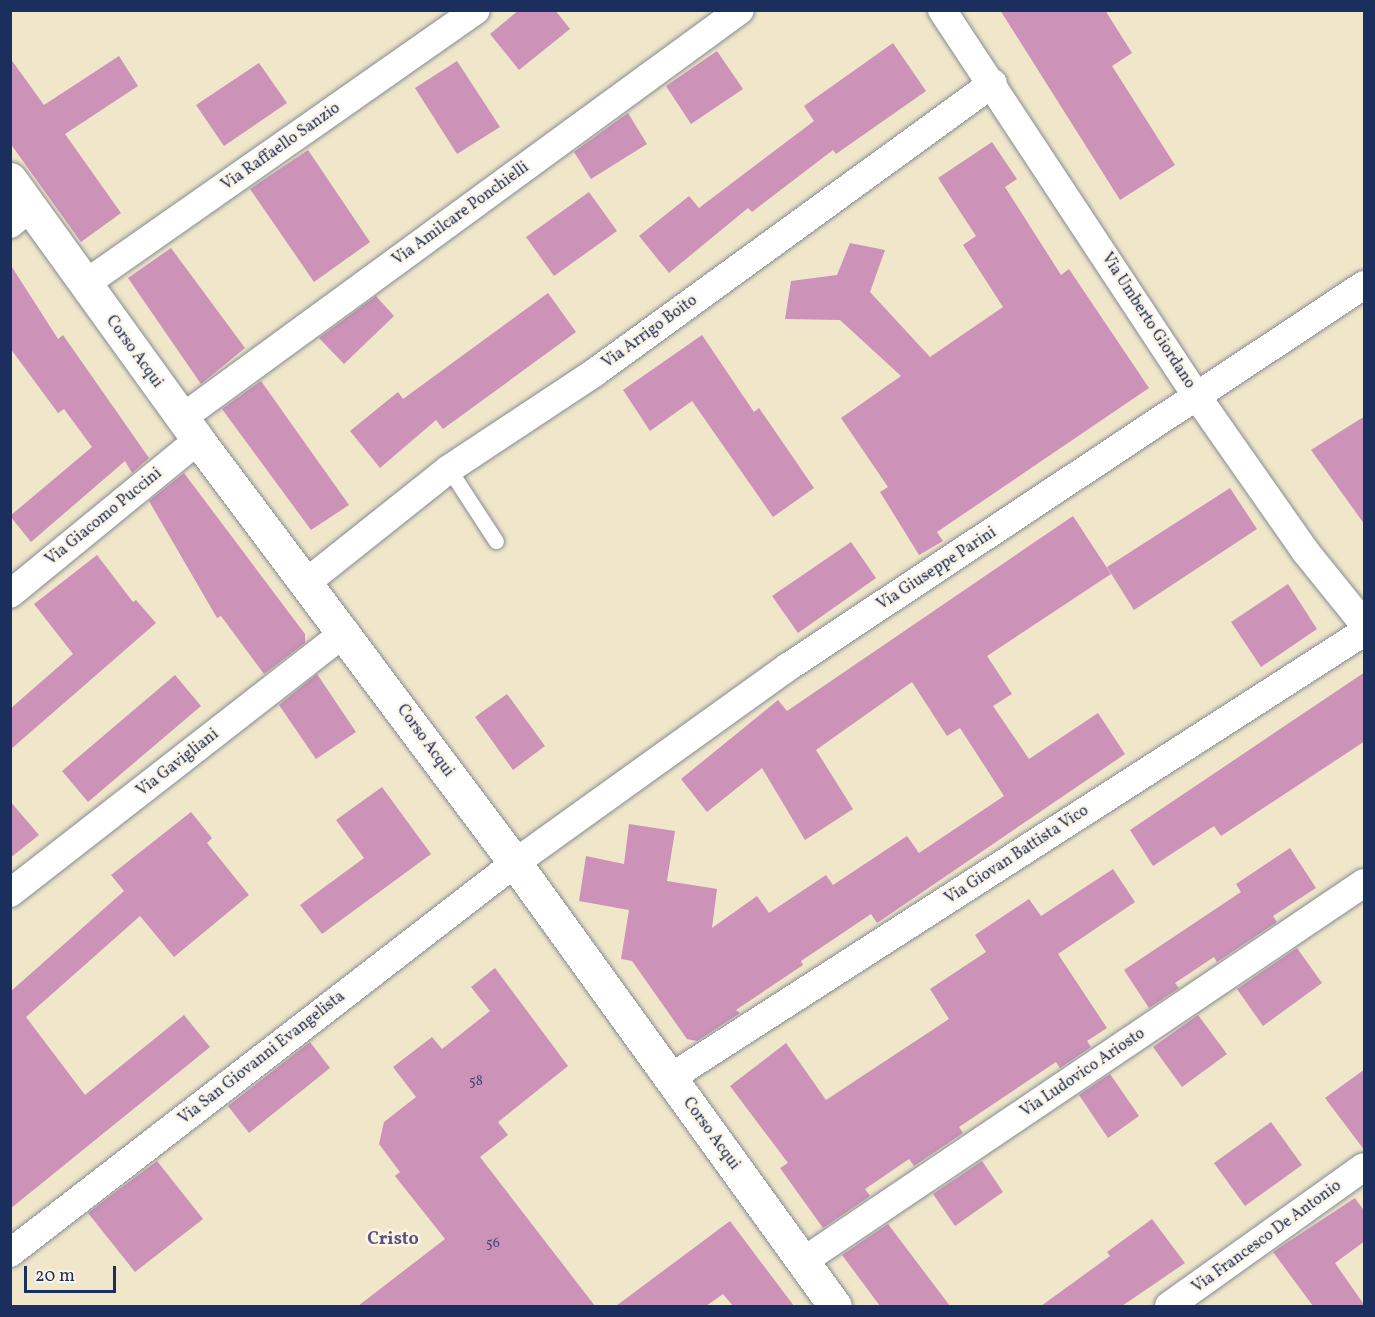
<!DOCTYPE html>
<style>
body{margin:0}
#map{position:relative;width:1375px;height:1317px;overflow:hidden;background:#f0e7ca;font-family:Vollkorn,serif}
div>[style]{position:absolute}
.building>*{inset:0;background:#cc92b8}
.roads{filter:drop-shadow(0 0 2px #868b94) drop-shadow(0 0 2px #868b94)}
.lane>*{height:15px;margin:-7.5px;padding:0 7.5px;transform-origin:7.5px;border-radius:7.5px;background:#fff}
.street>*{height:28px;margin:-14px;padding:0 14px;transform-origin:14px;border-radius:14px;background:#fff}
.secondary>*{height:33px;margin:-16.5px;padding:0 16.5px;transform-origin:16.5px;border-radius:16.5px;background:#fff}
span{translate:-50% -50%;white-space:nowrap;text-align:center;line-height:1.15;-webkit-text-stroke:5px #fcf5e5;paint-order:stroke}
.number-label{font-size:14px;color:#474874}
.number-label span{-webkit-text-stroke-width:0}
.street-label{font-size:16px;color:#1b2f5e}
.neighbourhood-label{font-size:18px;color:#59527e;font-weight:700}
.frame{position:absolute;inset:0;border:12px solid #1b2f5e;pointer-events:none}
.scale{position:absolute;left:24px;top:1266px;width:92px;height:27px;box-sizing:border-box;border:3px solid #1b2f5e;border-top:0;padding-left:8px;font-size:18px;line-height:21px;white-space:nowrap;color:#1b2f5e;-webkit-text-stroke:4px #fcf5e5;paint-order:stroke}
</style>
<div id="map">
<div class="building">
<i style="clip-path:polygon(519px 10px,555px 10px,570px 29px,519px 70px,490px 34px)"></i>
<i style="clip-path:polygon(1000px 10px,1105px 10px,1132px 53px,1112px 66px,1175px 165px,1120px 200px)"></i>
<i style="clip-path:polygon(893px 43px,926px 91px,836px 154px,833px 150px,752px 212px,748px 208px,669px 273px,639px 236px,689px 196px,699px 208px,814px 121px,804px 106px)"></i>
<i style="clip-path:polygon(717px 51px,743px 89px,691px 124px,666px 86px)"></i>
<i style="clip-path:polygon(119px 56px,138px 86px,65px 134px,121px 213px,81px 242px,10px 143px,10px 58px,44px 105px)"></i>
<i style="clip-path:polygon(457px 61px,500px 127px,457px 154px,415px 88px)"></i>
<i style="clip-path:polygon(259px 63px,287px 103px,224px 146px,196px 105px)"></i>
<i style="clip-path:polygon(628px 113px,647px 144px,591px 179px,574px 152px)"></i>
<i style="clip-path:polygon(992px 142px,1017px 179px,1005px 187px,1061px 275px,1069px 269px,1149px 388px,937px 532px,943px 541px,919px 555px,880px 492px,888px 487px,841px 418px,901px 376px,840px 320px,785px 319px,791px 281px,837px 275px,850px 243px,885px 250px,870px 292px,930px 357px,1003px 307px,963px 245px,976px 236px,938px 178px)"></i>
<i style="clip-path:polygon(308px 150px,370px 242px,314px 282px,250px 189px)"></i>
<i style="clip-path:polygon(589px 192px,617px 231px,554px 276px,526px 237px)"></i>
<i style="clip-path:polygon(171px 248px,245px 348px,201px 384px,128px 278px)"></i>
<i style="clip-path:polygon(10px 264px,58px 339px,63px 335px,149px 458px,132px 473px,125px 461px,31px 542px,10px 516px,92px 447px,64px 409px,58px 413px,10px 348px)"></i>
<i style="clip-path:polygon(548px 293px,576px 332px,443px 429px,436px 420px,380px 468px,350px 431px,398px 392px,403px 399px)"></i>
<i style="clip-path:polygon(376px 296px,394px 316px,344px 364px,319px 338px)"></i>
<i style="clip-path:polygon(702px 335px,754px 412px,759px 408px,814px 488px,773px 517px,692px 401px,650px 431px,623px 390px)"></i>
<i style="clip-path:polygon(261px 381px,349px 505px,311px 530px,222px 409px)"></i>
<i style="clip-path:polygon(1365px 416px,1365px 525px,1311px 450px)"></i>
<i style="clip-path:polygon(184px 473px,305px 634px,305px 643px,264px 674px,221px 616px,217px 618px,149px 501px)"></i>
<i style="clip-path:polygon(1230px 488px,1257px 529px,1134px 610px,1107px 567px)"></i>
<i style="clip-path:polygon(1073px 516px,1111px 574px,987px 656px,1012px 694px,993px 706px,1029px 759px,1098px 713px,1125px 754px,877px 923px,871px 914px,801px 961px,803px 965px,736px 1010px,740px 1013px,697px 1041px,687px 1039px,632px 961px,621px 959px,629px 910px,579px 901px,586px 856px,624px 864px,629px 824px,675px 831px,667px 881px,717px 889px,712px 928px,757px 896px,769px 913px,826px 875px,833px 885px,907px 836px,919px 853px,1004px 796px,960px 728px,947px 736px,912px 682px,816px 750px,853px 809px,805px 840px,762px 768px,707px 812px,681px 779px,778px 700px,787px 711px)"></i>
<i style="clip-path:polygon(851px 542px,876px 578px,798px 633px,772px 596px)"></i>
<i style="clip-path:polygon(97px 555px,133px 602px,136px 600px,156px 623px,10px 750px,10px 709px,73px 654px,34px 604px)"></i>
<i style="clip-path:polygon(1288px 584px,1317px 629px,1261px 667px,1231px 622px)"></i>
<i style="clip-path:polygon(1365px 672px,1365px 741px,1221px 836px,1214px 826px,1153px 866px,1130px 830px)"></i>
<i style="clip-path:polygon(317px 674px,356px 732px,316px 759px,279px 705px)"></i>
<i style="clip-path:polygon(175px 675px,201px 706px,88px 802px,62px 771px)"></i>
<i style="clip-path:polygon(507px 694px,545px 746px,513px 770px,475px 717px)"></i>
<i style="clip-path:polygon(382px 787px,431px 854px,322px 934px,300px 905px,364px 858px,336px 820px)"></i>
<i style="clip-path:polygon(10px 801px,39px 835px,10px 858px)"></i>
<i style="clip-path:polygon(191px 812px,212px 838px,207px 843px,249px 895px,174px 957px,140px 916px,26px 1017px,85px 1095px,184px 1015px,210px 1047px,10px 1209px,10px 992px,124px 891px,111px 875px)"></i>
<i style="clip-path:polygon(1290px 848px,1316px 888px,1273px 916px,1277px 922px,1217px 962px,1214px 957px,1175px 983px,1179px 988px,1149px 1008px,1124px 970px,1241px 892px,1236px 884px)"></i>
<i style="clip-path:polygon(1113px 869px,1135px 902px,1058px 954px,1107px 1028px,1087px 1041px,1091px 1047px,1060px 1068px,1056px 1062px,959px 1127px,963px 1133px,914px 1166px,909px 1159px,865px 1189px,870px 1196px,823px 1228px,780px 1168px,788px 1163px,730px 1086px,786px 1043px,826px 1100px,949px 1019px,930px 989px,986px 952px,975px 935px,1029px 899px,1041px 916px)"></i>
<i style="clip-path:polygon(1297px 948px,1322px 983px,1263px 1026px,1237px 989px)"></i>
<i style="clip-path:polygon(495px 968px,568px 1066px,498px 1122px,508px 1135px,480px 1157px,595px 1306px,358px 1306px,445px 1239px,395px 1176px,400px 1172px,379px 1144px,384px 1122px,416px 1097px,393px 1067px,432px 1037px,442px 1049px,490px 1011px,471px 987px)"></i>
<i style="clip-path:polygon(1198px 1015px,1227px 1054px,1182px 1087px,1153px 1047px)"></i>
<i style="clip-path:polygon(310px 1042px,330px 1068px,249px 1133px,228px 1106px)"></i>
<i style="clip-path:polygon(1365px 1069px,1365px 1151px,1325px 1098px)"></i>
<i style="clip-path:polygon(1110px 1074px,1139px 1116px,1108px 1138px,1079px 1095px)"></i>
<i style="clip-path:polygon(1271px 1122px,1302px 1165px,1245px 1206px,1214px 1163px)"></i>
<i style="clip-path:polygon(157px 1161px,203px 1219px,135px 1272px,88px 1213px)"></i>
<i style="clip-path:polygon(982px 1161px,1003px 1192px,955px 1226px,933px 1194px)"></i>
<i style="clip-path:polygon(1355px 1198px,1365px 1212px,1365px 1241px,1335px 1263px,1365px 1306px,1313px 1306px,1273px 1252px)"></i>
<i style="clip-path:polygon(1152px 1219px,1185px 1263px,1122px 1306px,1041px 1306px,1110px 1256px,1107px 1252px)"></i>
<i style="clip-path:polygon(730px 1221px,794px 1306px,733px 1306px,723px 1294px,706px 1306px,616px 1306px)"></i>
<i style="clip-path:polygon(888px 1224px,950px 1306px,880px 1306px,842px 1255px)"></i>
</div>
<div class="roads">
<div class="lane">
<i style="left:449px;top:469px;width:86px;rotate:56.9deg"></i>
</div>
<div class="street">
<i style="left:942px;top:10px;width:465px;rotate:56.6deg"></i>
<i style="left:1198px;top:398px;width:187px;rotate:55deg"></i>
<i style="left:1305px;top:551px;width:94px;rotate:51.1deg"></i>
<i style="left:10px;top:224px;width:27px;rotate:-39deg"></i>
<i style="left:85px;top:284px;width:477px;rotate:-35deg"></i>
<i style="left:182px;top:418px;width:691px;rotate:-36.17deg"></i>
<i style="left:307px;top:582px;width:181px;rotate:-38.5deg"></i>
<i style="left:449px;top:469px;width:174px;rotate:-33.5deg"></i>
<i style="left:594px;top:373px;width:493px;rotate:-36deg"></i>
<i style="left:10px;top:594px;width:243px;rotate:-39.3deg"></i>
<i style="left:10px;top:893px;width:425px;rotate:-37.9deg"></i>
<i style="left:670px;top:1078px;width:825px;rotate:-32.73deg"></i>
<i style="left:10px;top:1253px;width:638px;rotate:-37.68deg"></i>
<i style="left:515px;top:863px;width:336px;rotate:-35.7deg"></i>
<i style="left:788px;top:667px;width:691px;rotate:-33.55deg"></i>
<i style="left:802px;top:1262px;width:678px;rotate:-33.99deg"></i>
<i style="left:1169px;top:1306px;width:239px;rotate:-35.5deg"></i>
</div>
<div class="secondary">
<i style="left:10px;top:179px;width:322px;rotate:54.2deg"></i>
<i style="left:198px;top:440px;width:529px;rotate:53.15deg"></i>
<i style="left:515px;top:863px;width:546px;rotate:54.16deg"></i>
</div>
</div>
<div class="number-label">
<span style="left:476px;top:1082px">58</span>
<span style="left:493px;top:1244px">56</span>
</div>
<div class="street-label">
<span style="left:281px;top:147px;rotate:-35deg">Via Raffaello Sanzio</span>
<span style="left:461px;top:214px;rotate:-36deg">Via Amilcare Ponchielli</span>
<span style="left:1148px;top:321px;rotate:57deg">Via Umberto Giordano</span>
<span style="left:650px;top:332px;rotate:-36deg">Via Arrigo Boito</span>
<span style="left:134px;top:352px;rotate:54deg">Corso Acqui</span>
<span style="left:104px;top:517px;rotate:-39deg">Via Giacomo Puccini</span>
<span style="left:937px;top:569px;rotate:-33deg">Via Giuseppe Parini</span>
<span style="left:425px;top:741px;rotate:54deg">Corso Acqui</span>
<span style="left:178px;top:763px;rotate:-38deg">Via Gavigliani</span>
<span style="left:1017px;top:855px;rotate:-33deg">Via Giovan Battista Vico</span>
<span style="left:262px;top:1058px;rotate:-38deg">Via San Giovanni Evangelista</span>
<span style="left:1083px;top:1073px;rotate:-34deg">Via Ludovico Ariosto</span>
<span style="left:711px;top:1134px;rotate:54deg">Corso Acqui</span>
<span style="left:1267px;top:1237px;rotate:-36deg">Via Francesco De Antonio</span>
</div>
<div class="neighbourhood-label">
<span style="left:393px;top:1240px">Cristo</span>
</div>
<div class="frame"></div>
<div class="scale">20 m</div>
</div>
